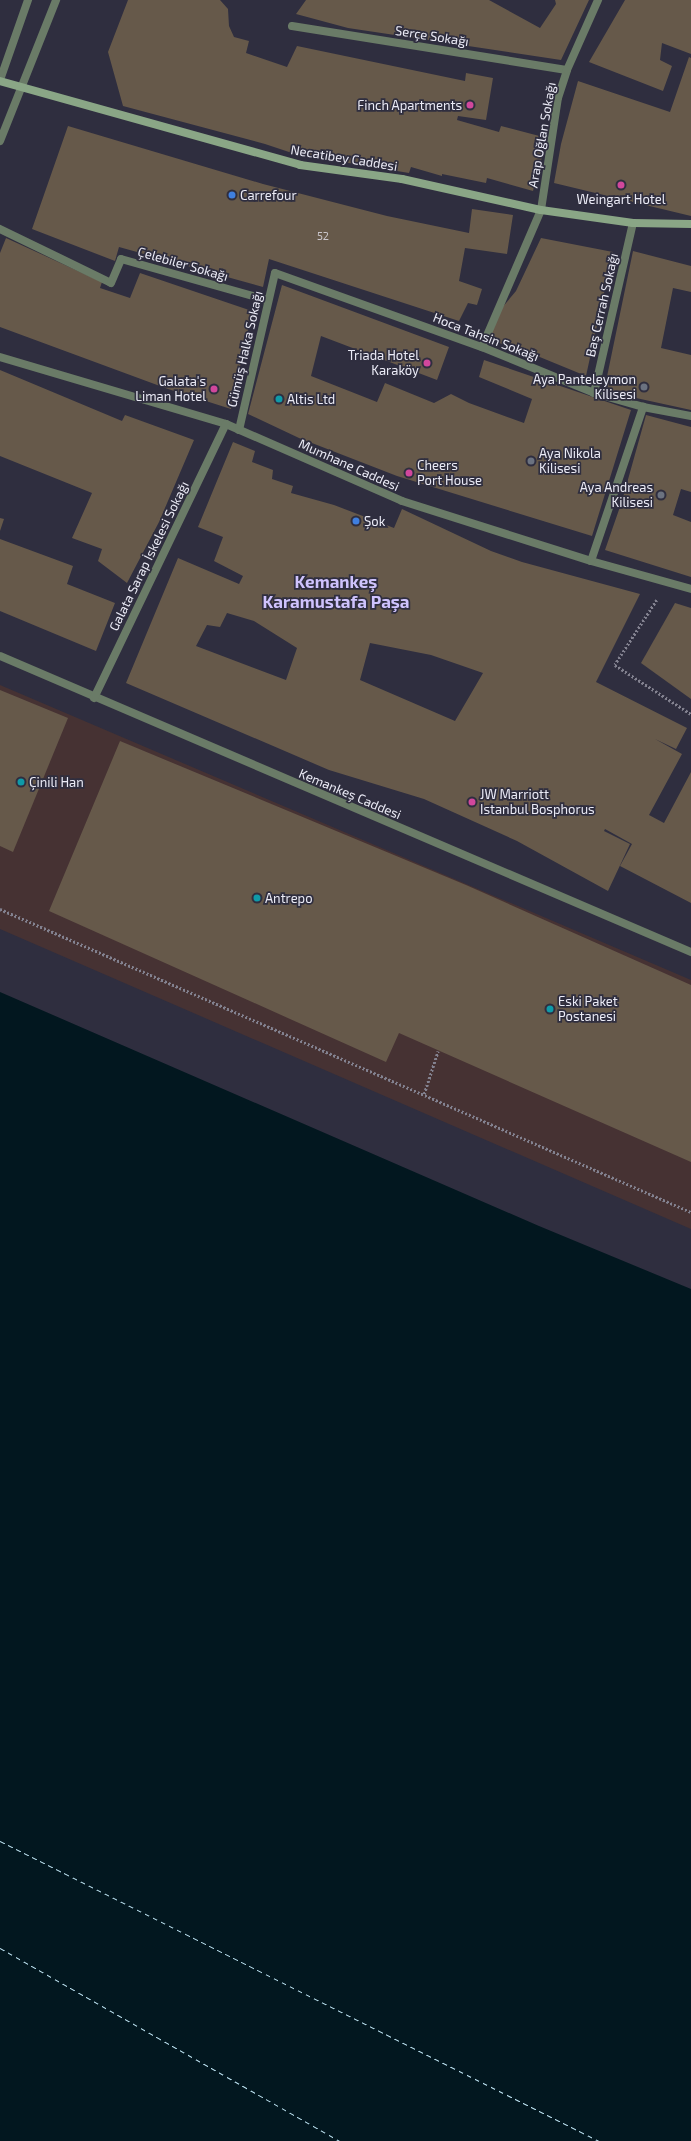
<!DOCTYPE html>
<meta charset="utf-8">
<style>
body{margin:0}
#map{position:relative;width:691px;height:2141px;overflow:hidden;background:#2f2e3f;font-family:"Exo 2",sans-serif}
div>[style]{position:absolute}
.commercial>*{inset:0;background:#463233}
.water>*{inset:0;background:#02171f}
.ferry>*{height:1px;margin-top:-0.5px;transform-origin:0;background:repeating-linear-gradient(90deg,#c3e9f8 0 5px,transparent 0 9px)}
.building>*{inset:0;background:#66594a}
.path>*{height:2.5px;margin-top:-1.25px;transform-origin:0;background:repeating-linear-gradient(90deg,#838290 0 2px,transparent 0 4px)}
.street>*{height:8px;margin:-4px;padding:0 4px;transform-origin:4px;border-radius:4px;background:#6a7b67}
.secondary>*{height:8px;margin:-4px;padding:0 4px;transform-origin:4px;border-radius:4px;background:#8aa686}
.dots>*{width:11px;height:11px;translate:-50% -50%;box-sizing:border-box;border:2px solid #2f2e3f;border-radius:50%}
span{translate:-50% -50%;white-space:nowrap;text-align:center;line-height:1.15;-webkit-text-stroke:3.5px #2f2e3f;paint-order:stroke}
.number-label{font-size:11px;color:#cac6cb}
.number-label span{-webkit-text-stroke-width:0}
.street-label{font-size:13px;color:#ebebf6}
.poi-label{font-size:13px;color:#ebebf6}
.right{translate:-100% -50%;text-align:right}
.left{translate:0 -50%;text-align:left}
.district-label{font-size:17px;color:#cfc3fd;font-weight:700}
</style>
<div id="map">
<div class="commercial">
<i style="clip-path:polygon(0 685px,691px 980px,691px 1229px,0 929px)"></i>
</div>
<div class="water">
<i style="clip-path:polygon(0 992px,539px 1226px,691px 1289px,691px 2141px,0 2141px)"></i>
</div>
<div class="ferry">
<i style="left:0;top:1841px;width:670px;rotate:26.6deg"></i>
<i style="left:0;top:1948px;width:391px;rotate:29.6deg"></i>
</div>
<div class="building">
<i style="clip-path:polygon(128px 0,220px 0,228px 9px,229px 26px,234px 37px,249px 41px,246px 53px,287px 67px,297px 46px,465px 81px,466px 73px,493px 78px,486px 120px,458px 116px,457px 120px,499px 132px,501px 126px,547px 138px,533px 191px,487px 178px,486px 183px,442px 174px,442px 176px,411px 167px,409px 173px,295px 154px,265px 144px,123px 106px,108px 52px)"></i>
<i style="clip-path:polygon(306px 0,489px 0,540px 28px,556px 4px,555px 0,589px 0,561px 60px,348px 28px,296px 14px)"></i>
<i style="clip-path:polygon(625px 0,691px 0,691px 54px,662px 43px,660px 60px,672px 66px,663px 91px,589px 62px)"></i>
<i style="clip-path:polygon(689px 57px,691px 58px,691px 216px,554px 183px,561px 144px,578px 81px,670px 112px)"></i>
<i style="clip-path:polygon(68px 126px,263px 184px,387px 216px,469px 233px,472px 209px,513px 215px,507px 254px,465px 248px,459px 281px,482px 289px,477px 305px,468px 303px,459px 321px,269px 259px,263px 287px,119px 247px,115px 261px,32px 229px)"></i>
<i style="clip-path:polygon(6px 238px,102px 282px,100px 288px,130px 298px,140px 273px,252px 311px,231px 409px,168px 389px,0 327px,0 253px)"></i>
<i style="clip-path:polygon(541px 238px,613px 252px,586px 376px,530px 353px,490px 340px,496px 315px,516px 291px)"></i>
<i style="clip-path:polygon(633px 251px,691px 266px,691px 292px,673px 288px,661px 348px,691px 355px,691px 410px,604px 391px)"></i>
<i style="clip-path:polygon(282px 285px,449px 347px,437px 380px,321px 336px,311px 376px,377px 402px,385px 383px,434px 403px,451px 394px,469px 403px,524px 423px,532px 399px,479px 377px,484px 360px,631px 410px,592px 536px,397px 476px,299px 438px,248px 414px)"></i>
<i style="clip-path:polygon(0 370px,122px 421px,125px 415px,194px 440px,159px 522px,127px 583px,98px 561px,102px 549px,72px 538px,92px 493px,0 456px)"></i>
<i style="clip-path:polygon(646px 415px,691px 427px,691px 492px,681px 489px,673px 515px,691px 522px,691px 577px,605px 550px,622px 501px)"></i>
<i style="clip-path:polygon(evenodd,233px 442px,255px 451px,252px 462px,273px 470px,272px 479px,293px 486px,291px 493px,334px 505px,394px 528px,402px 509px,491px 551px,522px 562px,640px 594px,596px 682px,687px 728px,676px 749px,655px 739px,682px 754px,649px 815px,664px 823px,691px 772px,691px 903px,620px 866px,632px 844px,605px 829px,604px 831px,630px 844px,608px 891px,517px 841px,424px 799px,329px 770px,126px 683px,178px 558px,239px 584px,243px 576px,214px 561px,223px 537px,198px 527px,233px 442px,227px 613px,254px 621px,297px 648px,286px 680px,196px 646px,207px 625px,220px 627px,227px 613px,233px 442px,370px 643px,431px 655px,483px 673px,455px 721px,360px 680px,370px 643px)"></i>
<i style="clip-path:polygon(0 518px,4px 519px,0 531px)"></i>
<i style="clip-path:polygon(0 539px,73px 566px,67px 584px,115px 603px,96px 651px,0 611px)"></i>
<i style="clip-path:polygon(675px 603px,691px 608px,691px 699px,641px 663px)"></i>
<i style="clip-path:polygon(0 690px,68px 718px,13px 852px,0 846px)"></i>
<i style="clip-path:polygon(120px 741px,466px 885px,691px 985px,691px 1162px,399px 1033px,386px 1062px,49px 911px)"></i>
</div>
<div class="path">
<i style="left:657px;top:600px;width:77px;rotate:122.9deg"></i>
<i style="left:615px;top:665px;width:90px;rotate:32.8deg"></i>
<i style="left:0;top:909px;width:755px;rotate:23.68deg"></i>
<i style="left:424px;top:1094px;width:45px;rotate:-72deg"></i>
</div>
<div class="street">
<i style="left:292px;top:26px;width:278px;rotate:9.1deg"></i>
<i style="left:0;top:80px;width:85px;rotate:-70.7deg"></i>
<i style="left:0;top:141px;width:152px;rotate:-68.3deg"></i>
<i style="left:0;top:229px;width:123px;rotate:25.9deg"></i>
<i style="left:111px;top:283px;width:26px;rotate:-67deg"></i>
<i style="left:121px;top:259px;width:152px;rotate:15.7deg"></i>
<i style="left:482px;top:347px;width:149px;rotate:-66.7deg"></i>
<i style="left:541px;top:210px;width:113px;rotate:-81.4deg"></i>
<i style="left:558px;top:98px;width:29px;rotate:-72deg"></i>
<i style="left:567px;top:70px;width:77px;rotate:-66.1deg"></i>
<i style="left:0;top:357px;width:236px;rotate:16.5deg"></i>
<i style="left:226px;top:424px;width:192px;rotate:23.6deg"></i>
<i style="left:402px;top:501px;width:198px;rotate:17.6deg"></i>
<i style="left:591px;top:561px;width:104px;rotate:15.6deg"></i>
<i style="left:594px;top:393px;width:174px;rotate:-77.1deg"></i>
<i style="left:239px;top:430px;width:161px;rotate:-77.1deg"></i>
<i style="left:275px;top:273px;width:220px;rotate:19.7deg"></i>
<i style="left:482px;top:347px;width:121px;rotate:22.3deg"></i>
<i style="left:594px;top:393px;width:51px;rotate:15.9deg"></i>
<i style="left:643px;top:407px;width:49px;rotate:10.6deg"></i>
<i style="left:591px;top:561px;width:163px;rotate:-71.3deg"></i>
<i style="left:0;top:656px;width:752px;rotate:23.19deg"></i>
<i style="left:94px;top:698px;width:304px;rotate:-64.3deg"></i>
</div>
<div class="secondary">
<i style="left:0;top:81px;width:312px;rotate:15.6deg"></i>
<i style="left:300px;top:165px;width:103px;rotate:7.8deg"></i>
<i style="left:402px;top:179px;width:142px;rotate:12.6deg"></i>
<i style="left:541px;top:210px;width:93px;rotate:8deg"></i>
<i style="left:633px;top:223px;width:58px;rotate:1deg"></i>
</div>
<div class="dots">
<i style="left:470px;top:105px;background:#d1479c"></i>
<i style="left:621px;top:185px;background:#d1479c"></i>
<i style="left:232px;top:195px;background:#3f7fe0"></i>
<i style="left:427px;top:363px;background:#d1479c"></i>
<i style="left:644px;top:387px;background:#6b7280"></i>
<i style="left:214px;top:389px;background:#d1479c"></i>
<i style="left:279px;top:399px;background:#0f9aa8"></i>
<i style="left:531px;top:461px;background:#6b7280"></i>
<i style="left:409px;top:473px;background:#d1479c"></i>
<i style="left:661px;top:495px;background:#6b7280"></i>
<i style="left:356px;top:521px;background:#3f7fe0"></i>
<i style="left:21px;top:782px;background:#0f9aa8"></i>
<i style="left:472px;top:802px;background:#d1479c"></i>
<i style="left:257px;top:898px;background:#0f9aa8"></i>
<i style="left:550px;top:1009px;background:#0f9aa8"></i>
</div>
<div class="number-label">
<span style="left:323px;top:236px">52</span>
</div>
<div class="street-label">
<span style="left:432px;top:36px;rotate:9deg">Serçe Sokağı</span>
<span style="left:542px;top:135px;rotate:-80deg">Arap Oğlan Sokağı</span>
<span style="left:344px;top:158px;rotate:9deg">Necatibey Caddesi</span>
<span style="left:183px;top:264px;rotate:16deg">Çelebiler Sokağı</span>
<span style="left:602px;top:305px;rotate:-77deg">Baş Cerrah Sokağı</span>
<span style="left:486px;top:337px;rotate:21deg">Hoca Tahsin Sokağı</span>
<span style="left:245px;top:349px;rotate:-77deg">Gümüş Halka Sokağı</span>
<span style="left:349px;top:465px;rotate:24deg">Mumhane Caddesi</span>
<span style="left:149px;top:556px;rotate:-64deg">Galata Sarap İskelesi Sokağı</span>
<span style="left:350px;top:794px;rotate:23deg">Kemankeş Caddesi</span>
</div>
<div class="poi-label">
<span class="right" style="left:462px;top:105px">Finch Apartments</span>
<span class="left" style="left:240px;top:195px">Carrefour</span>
<span style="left:621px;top:199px">Weingart Hotel</span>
<span class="right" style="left:419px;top:363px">Triada Hotel<br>Karaköy</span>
<span class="right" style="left:636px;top:387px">Aya Panteleymon<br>Kilisesi</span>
<span class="right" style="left:206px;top:389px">Galata's<br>Liman Hotel</span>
<span class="left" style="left:287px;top:399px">Altis Ltd</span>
<span class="left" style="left:539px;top:461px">Aya Nikola<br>Kilisesi</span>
<span class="left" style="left:417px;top:473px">Cheers<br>Port House</span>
<span class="right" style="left:653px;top:495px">Aya Andreas<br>Kilisesi</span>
<span class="left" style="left:364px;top:521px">Şok</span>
<span class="left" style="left:29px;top:782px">Çinili Han</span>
<span class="left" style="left:480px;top:802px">JW Marriott<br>Istanbul Bosphorus</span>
<span class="left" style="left:265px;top:898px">Antrepo</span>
<span class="left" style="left:558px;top:1009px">Eski Paket<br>Postanesi</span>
</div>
<div class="district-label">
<span style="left:336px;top:592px">Kemankeş<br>Karamustafa Paşa</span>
</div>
</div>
